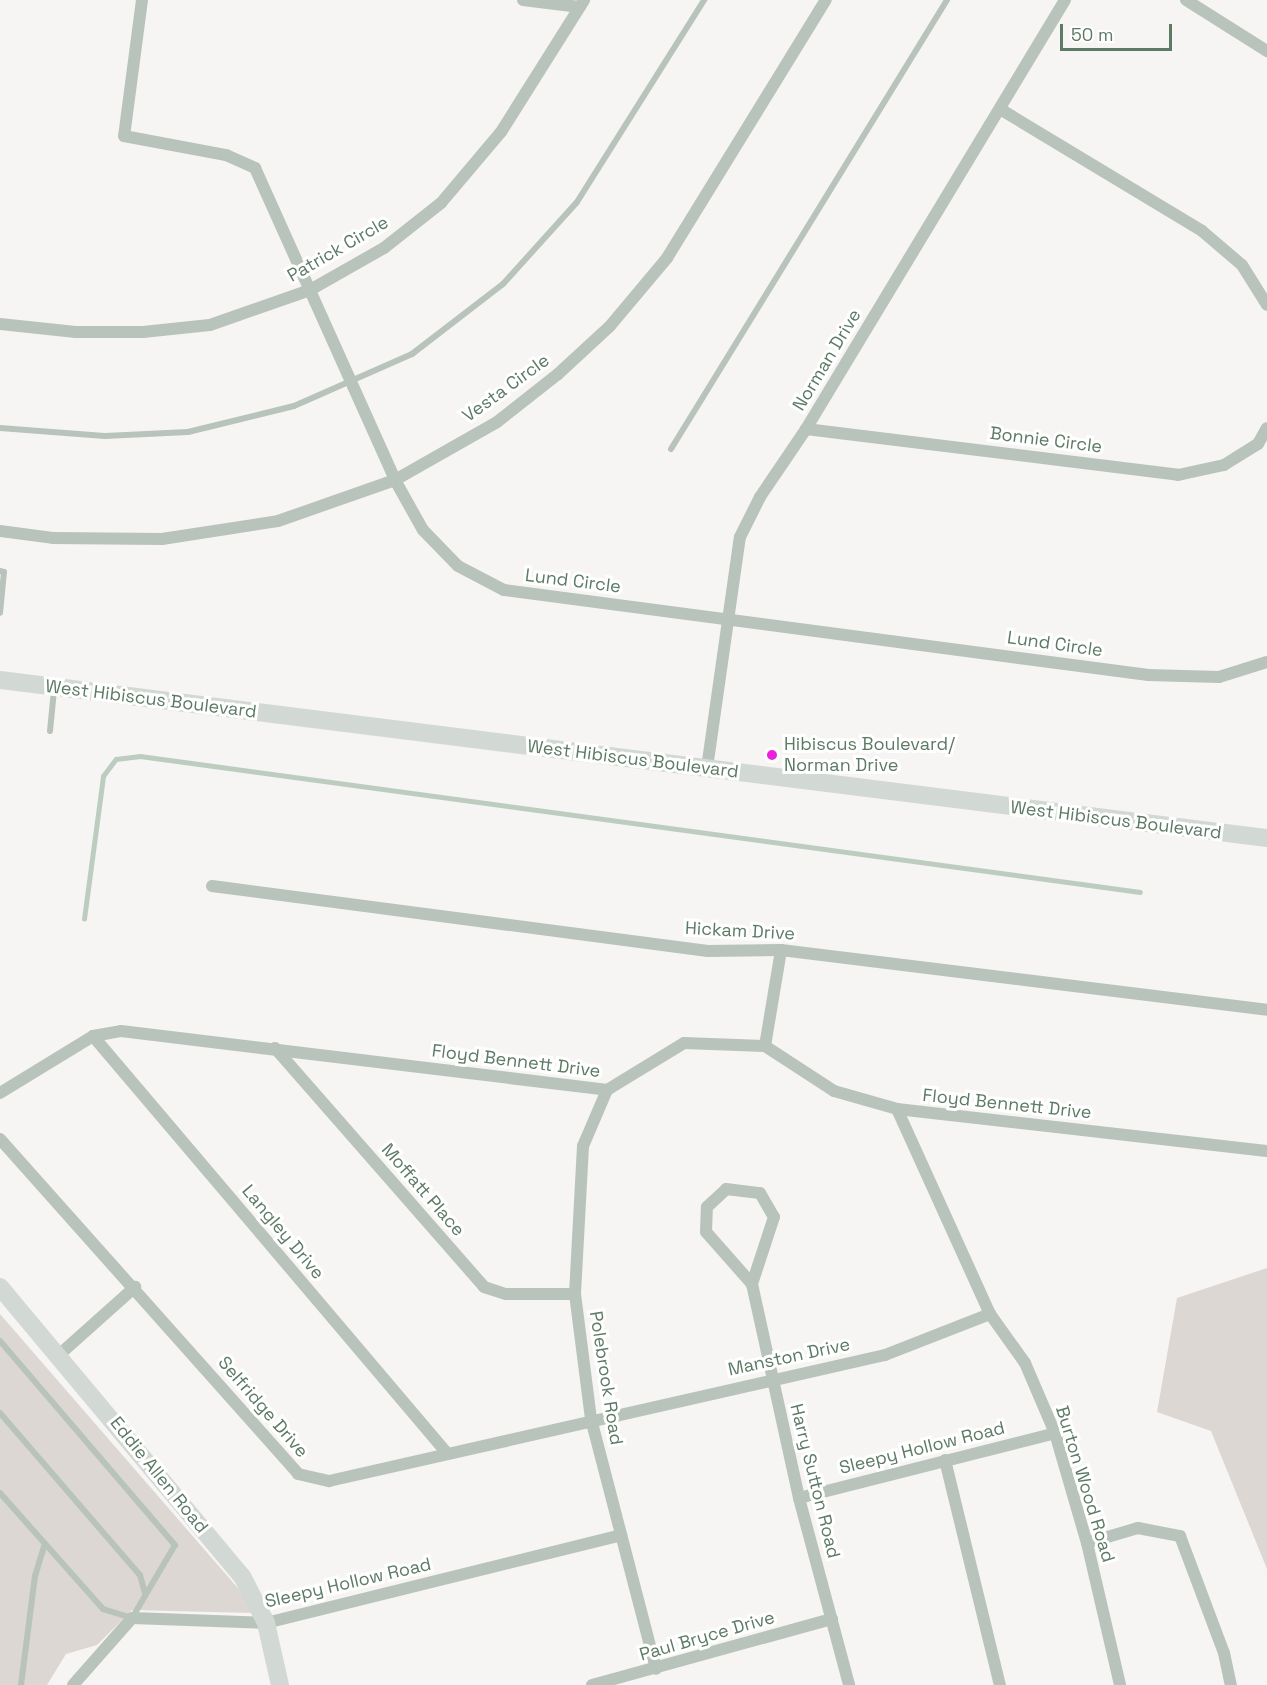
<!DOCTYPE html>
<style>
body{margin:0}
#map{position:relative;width:1267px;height:1685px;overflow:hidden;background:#f7f4f4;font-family:"Space Grotesk",sans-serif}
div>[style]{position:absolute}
.green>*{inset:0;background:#dcd7d3}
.stream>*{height:4.5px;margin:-2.25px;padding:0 2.25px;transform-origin:2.25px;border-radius:2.25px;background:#bccdbf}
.lane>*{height:6px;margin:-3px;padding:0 3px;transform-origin:3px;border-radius:3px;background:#b8c3bb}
.street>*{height:12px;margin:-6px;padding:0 6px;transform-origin:6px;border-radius:6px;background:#b8c3bb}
.secondary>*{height:18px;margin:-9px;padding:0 9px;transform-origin:9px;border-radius:9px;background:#d2d9d4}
.dots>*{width:16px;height:16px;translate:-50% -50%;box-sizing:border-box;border:3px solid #fff;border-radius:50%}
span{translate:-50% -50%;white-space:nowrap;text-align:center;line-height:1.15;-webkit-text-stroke:6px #fff;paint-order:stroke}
.street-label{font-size:18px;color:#5d7a65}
.poi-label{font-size:18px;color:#5d7a65}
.left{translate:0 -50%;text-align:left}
.scale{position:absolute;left:1060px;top:24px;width:112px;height:27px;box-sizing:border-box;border:3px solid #5d7a65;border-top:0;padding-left:8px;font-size:18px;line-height:21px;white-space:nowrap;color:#5d7a65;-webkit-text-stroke:4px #fff;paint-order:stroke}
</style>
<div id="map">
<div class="green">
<i style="clip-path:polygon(1267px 1268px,1267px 1569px,1211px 1431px,1157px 1412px,1177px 1298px)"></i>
<i style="clip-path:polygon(0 1314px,243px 1594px,252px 1613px,132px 1610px,97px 1645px,66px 1654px,47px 1685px,0 1685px)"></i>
</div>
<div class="stream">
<i style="left:84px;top:919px;width:144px;rotate:-82.4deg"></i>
<i style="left:103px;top:776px;width:21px;rotate:-53deg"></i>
<i style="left:116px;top:759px;width:24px;rotate:-7deg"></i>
<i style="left:140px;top:756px;width:1009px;rotate:7.74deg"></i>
</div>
<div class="lane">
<i style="left:0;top:428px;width:105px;rotate:4.4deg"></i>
<i style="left:105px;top:436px;width:83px;rotate:-2.8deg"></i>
<i style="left:188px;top:432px;width:109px;rotate:-13.8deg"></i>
<i style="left:294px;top:406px;width:129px;rotate:-23.8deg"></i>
<i style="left:412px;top:354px;width:115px;rotate:-37.6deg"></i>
<i style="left:503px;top:284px;width:110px;rotate:-47.9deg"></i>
<i style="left:577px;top:202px;width:239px;rotate:-57.8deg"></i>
<i style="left:671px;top:449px;width:527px;rotate:-58.42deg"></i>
<i style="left:0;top:571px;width:4px;rotate:14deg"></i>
<i style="left:4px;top:572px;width:41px;rotate:95.6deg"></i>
<i style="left:50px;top:731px;width:41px;rotate:-84.4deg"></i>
<i style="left:0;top:1341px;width:269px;rotate:49.4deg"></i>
<i style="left:175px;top:1545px;width:85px;rotate:120.5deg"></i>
<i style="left:132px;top:1618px;width:30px;rotate:-163deg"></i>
<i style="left:103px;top:1609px;width:155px;rotate:-131.6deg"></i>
<i style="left:0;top:1413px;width:214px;rotate:49.2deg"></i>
<i style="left:140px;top:1575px;width:20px;rotate:75deg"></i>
<i style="left:21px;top:1685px;width:110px;rotate:-82.7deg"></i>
<i style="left:35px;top:1576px;width:31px;rotate:-73deg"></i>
</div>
<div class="street">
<i style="left:142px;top:0;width:137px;rotate:97.5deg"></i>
<i style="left:124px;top:136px;width:104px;rotate:10.6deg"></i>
<i style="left:226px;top:155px;width:32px;rotate:24deg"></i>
<i style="left:255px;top:168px;width:342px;rotate:65.8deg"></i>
<i style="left:395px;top:480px;width:57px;rotate:60.8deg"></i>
<i style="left:423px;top:530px;width:50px;rotate:45.8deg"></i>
<i style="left:458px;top:566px;width:52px;rotate:27.6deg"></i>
<i style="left:504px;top:590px;width:650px;rotate:7.52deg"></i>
<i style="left:1148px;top:675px;width:71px;rotate:1.6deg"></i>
<i style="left:1219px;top:677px;width:50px;rotate:-17.4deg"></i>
<i style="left:523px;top:0;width:57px;rotate:7deg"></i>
<i style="left:1186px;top:0;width:96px;rotate:32.2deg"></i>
<i style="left:1000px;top:109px;width:236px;rotate:31.1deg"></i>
<i style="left:1202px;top:231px;width:52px;rotate:40.4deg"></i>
<i style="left:1242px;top:265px;width:47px;rotate:58deg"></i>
<i style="left:0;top:324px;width:76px;rotate:6deg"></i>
<i style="left:76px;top:332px;width:67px"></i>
<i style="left:143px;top:332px;width:67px;rotate:-6deg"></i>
<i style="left:210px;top:325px;width:106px;rotate:-19.3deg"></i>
<i style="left:310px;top:290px;width:85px;rotate:-29.6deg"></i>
<i style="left:384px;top:248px;width:73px;rotate:-38.3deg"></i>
<i style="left:441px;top:203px;width:93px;rotate:-49.8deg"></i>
<i style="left:501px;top:132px;width:156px;rotate:-57.8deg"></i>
<i style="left:806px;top:429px;width:375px;rotate:7deg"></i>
<i style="left:1178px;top:475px;width:47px;rotate:-12.3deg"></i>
<i style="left:1224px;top:465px;width:40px;rotate:-32deg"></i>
<i style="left:1258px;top:444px;width:18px;rotate:-61deg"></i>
<i style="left:0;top:531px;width:53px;rotate:7.5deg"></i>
<i style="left:53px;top:538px;width:109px;rotate:0.5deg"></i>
<i style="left:162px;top:539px;width:117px;rotate:-8.8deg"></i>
<i style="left:278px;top:521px;width:124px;rotate:-19.3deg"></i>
<i style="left:395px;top:480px;width:117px;rotate:-29.6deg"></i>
<i style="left:497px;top:422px;width:78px;rotate:-38.2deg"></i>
<i style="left:558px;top:374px;width:71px;rotate:-42.7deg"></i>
<i style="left:610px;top:326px;width:89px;rotate:-50deg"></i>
<i style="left:667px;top:258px;width:303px;rotate:-58.4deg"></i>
<i style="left:707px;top:768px;width:233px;rotate:-81.9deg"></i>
<i style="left:740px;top:537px;width:45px;rotate:-63.4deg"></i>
<i style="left:760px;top:497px;width:82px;rotate:-55.9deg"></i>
<i style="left:806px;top:429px;width:501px;rotate:-58.88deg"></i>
<i style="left:212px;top:886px;width:500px;rotate:7.47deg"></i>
<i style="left:708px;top:951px;width:73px;rotate:-0.8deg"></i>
<i style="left:781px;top:950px;width:490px;rotate:7deg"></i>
<i style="left:93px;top:1036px;width:546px;rotate:49.68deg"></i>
<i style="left:765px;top:1046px;width:97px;rotate:-80.5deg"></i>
<i style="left:275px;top:1048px;width:317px;rotate:48.8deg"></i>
<i style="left:484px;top:1287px;width:23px;rotate:18deg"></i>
<i style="left:506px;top:1294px;width:69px"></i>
<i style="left:607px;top:1090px;width:61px;rotate:113.2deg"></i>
<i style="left:583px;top:1146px;width:148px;rotate:93.1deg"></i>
<i style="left:575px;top:1294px;width:126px;rotate:82.7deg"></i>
<i style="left:591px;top:1419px;width:258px;rotate:75.4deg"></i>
<i style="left:0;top:1093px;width:109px;rotate:-31.5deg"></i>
<i style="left:93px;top:1036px;width:28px;rotate:-10deg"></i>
<i style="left:121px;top:1031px;width:490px;rotate:6.9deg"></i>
<i style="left:607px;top:1090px;width:90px;rotate:-31.4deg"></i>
<i style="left:684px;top:1043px;width:81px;rotate:2.1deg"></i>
<i style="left:765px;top:1046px;width:82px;rotate:33.1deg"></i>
<i style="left:834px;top:1091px;width:66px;rotate:15.9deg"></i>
<i style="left:897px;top:1109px;width:372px;rotate:6.5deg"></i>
<i style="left:897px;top:1109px;width:225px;rotate:65.6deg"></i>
<i style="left:990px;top:1314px;width:60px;rotate:54.5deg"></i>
<i style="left:1025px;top:1363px;width:76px;rotate:66.8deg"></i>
<i style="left:1055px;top:1433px;width:115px;rotate:73.8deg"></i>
<i style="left:1087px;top:1543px;width:146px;rotate:76.9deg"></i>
<i style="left:0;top:1139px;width:448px;rotate:48.3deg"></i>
<i style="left:298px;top:1474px;width:32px;rotate:13deg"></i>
<i style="left:329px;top:1481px;width:570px;rotate:-12.77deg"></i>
<i style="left:885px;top:1355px;width:113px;rotate:-21.3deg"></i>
<i style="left:752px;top:1284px;width:69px;rotate:-131.5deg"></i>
<i style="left:706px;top:1232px;width:25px;rotate:-88deg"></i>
<i style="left:707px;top:1207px;width:26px;rotate:-43deg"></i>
<i style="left:726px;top:1189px;width:34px;rotate:7deg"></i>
<i style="left:760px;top:1193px;width:28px;rotate:60deg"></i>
<i style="left:774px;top:1217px;width:71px;rotate:108.2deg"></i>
<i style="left:752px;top:1284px;width:219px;rotate:77.6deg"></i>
<i style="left:799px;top:1498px;width:194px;rotate:75deg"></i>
<i style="left:60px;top:1354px;width:101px;rotate:-41.8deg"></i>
<i style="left:945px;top:1460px;width:232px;rotate:76.3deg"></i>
<i style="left:799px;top:1498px;width:264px;rotate:-14.2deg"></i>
<i style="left:1087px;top:1543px;width:53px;rotate:-16.4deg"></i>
<i style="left:1138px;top:1528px;width:43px;rotate:10.8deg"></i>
<i style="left:1180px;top:1536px;width:125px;rotate:69.4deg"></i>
<i style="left:1224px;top:1653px;width:33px;rotate:78deg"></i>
<i style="left:73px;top:1685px;width:89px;rotate:-48.6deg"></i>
<i style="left:132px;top:1618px;width:134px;rotate:2.1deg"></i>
<i style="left:266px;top:1623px;width:366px;rotate:-13.9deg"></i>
<i style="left:592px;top:1685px;width:249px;rotate:-15.4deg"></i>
</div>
<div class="secondary">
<i style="left:0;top:680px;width:1277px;rotate:7.11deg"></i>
<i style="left:0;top:1287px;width:377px;rotate:50.1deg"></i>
<i style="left:242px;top:1576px;width:53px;rotate:62.9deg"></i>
<i style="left:266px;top:1623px;width:64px;rotate:77.3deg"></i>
</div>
<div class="dots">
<i style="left:772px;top:755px;background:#eb20de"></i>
</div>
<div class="street-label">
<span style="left:338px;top:249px;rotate:-30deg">Patrick Circle</span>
<span style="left:827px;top:360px;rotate:-59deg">Norman Drive</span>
<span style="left:506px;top:388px;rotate:-36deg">Vesta Circle</span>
<span style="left:1046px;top:440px;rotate:7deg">Bonnie Circle</span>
<span style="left:573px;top:581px;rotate:7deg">Lund Circle</span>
<span style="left:1055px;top:644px;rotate:8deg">Lund Circle</span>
<span style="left:151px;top:699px;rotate:7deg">West Hibiscus Boulevard</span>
<span style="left:633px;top:759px;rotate:7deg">West Hibiscus Boulevard</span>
<span style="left:1116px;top:820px;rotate:7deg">West Hibiscus Boulevard</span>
<span style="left:740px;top:931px;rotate:3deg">Hickam Drive</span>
<span style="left:516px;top:1061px;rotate:7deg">Floyd Bennett Drive</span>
<span style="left:1007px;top:1104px;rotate:6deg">Floyd Bennett Drive</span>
<span style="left:423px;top:1190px;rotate:49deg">Moffatt Place</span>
<span style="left:283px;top:1232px;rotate:50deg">Langley Drive</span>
<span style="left:789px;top:1357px;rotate:-12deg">Manston Drive</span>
<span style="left:606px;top:1378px;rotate:81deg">Polebrook Road</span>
<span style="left:263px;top:1407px;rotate:49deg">Selfridge Drive</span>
<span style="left:922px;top:1448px;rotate:-14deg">Sleepy Hollow Road</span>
<span style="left:159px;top:1475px;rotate:51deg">Eddie Allen Road</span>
<span style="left:815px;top:1481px;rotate:76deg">Harry Sutton Road</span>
<span style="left:1085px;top:1484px;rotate:73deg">Burton Wood Road</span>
<span style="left:348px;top:1583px;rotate:-13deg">Sleepy Hollow Road</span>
<span style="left:707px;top:1636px;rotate:-16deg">Paul Bryce Drive</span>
</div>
<div class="poi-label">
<span class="left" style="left:784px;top:755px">Hibiscus Boulevard/<br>Norman Drive</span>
</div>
<div class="scale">50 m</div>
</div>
